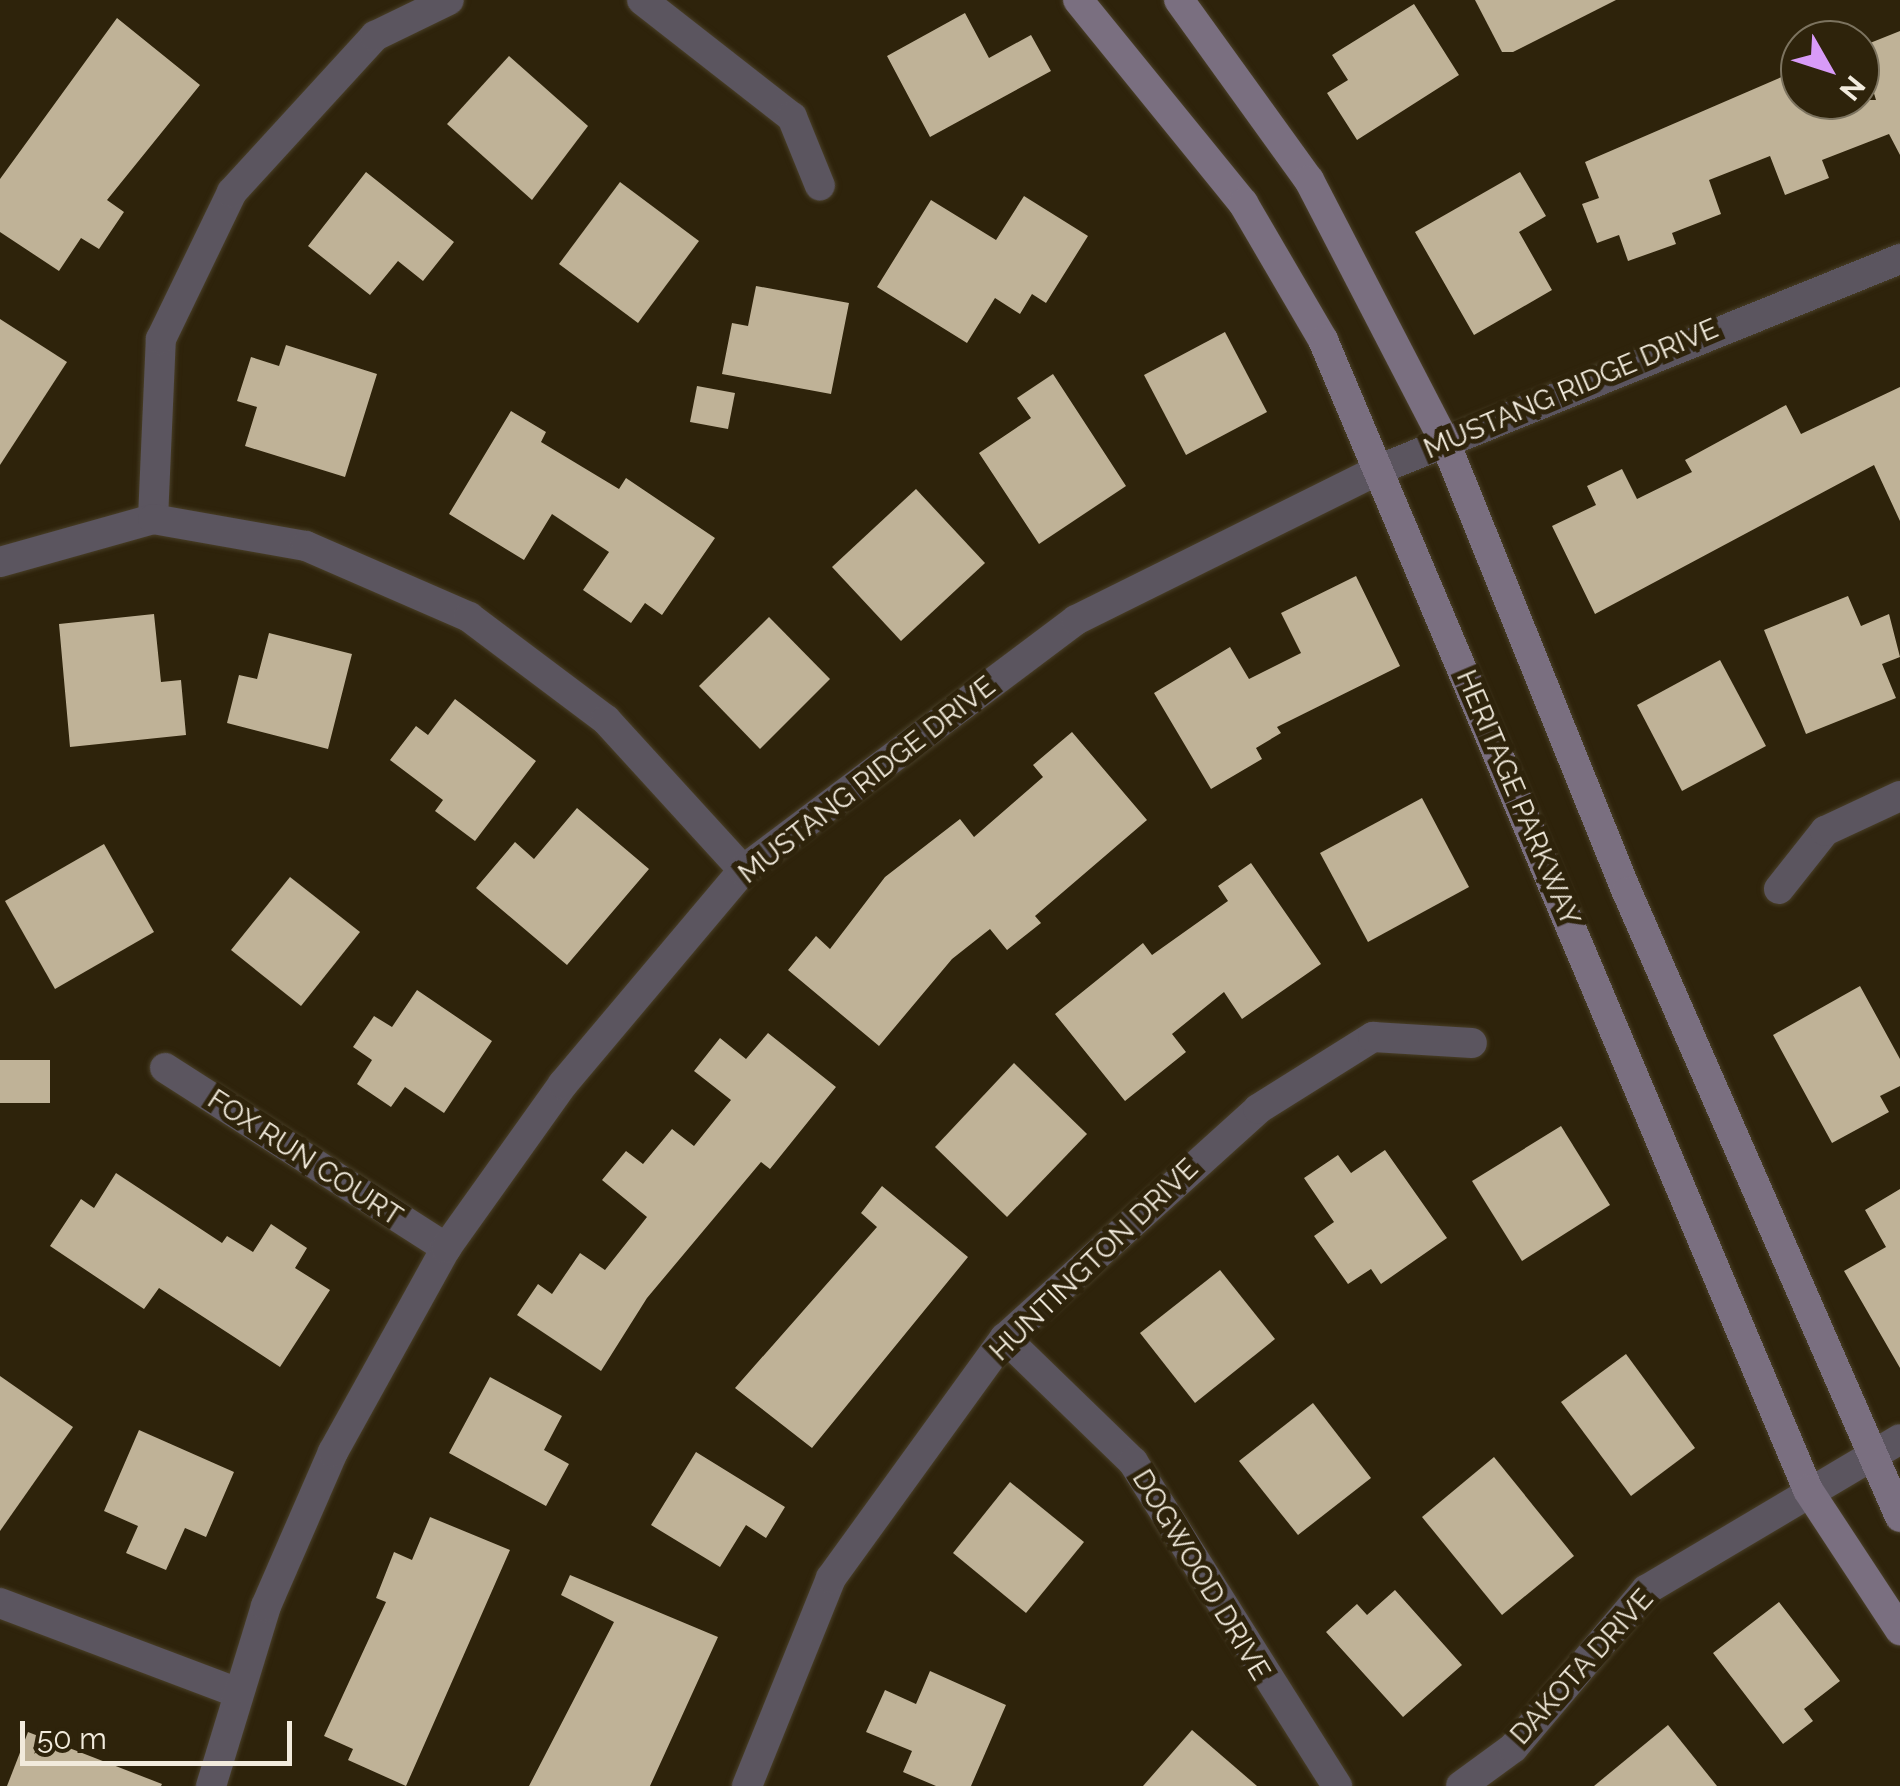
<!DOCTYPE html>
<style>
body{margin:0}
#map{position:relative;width:1900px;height:1786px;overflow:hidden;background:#2e230b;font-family:Raleway,sans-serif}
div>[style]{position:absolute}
.building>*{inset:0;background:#bfb297}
.roads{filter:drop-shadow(0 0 2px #493f28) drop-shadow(0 0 2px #493f28)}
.street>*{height:30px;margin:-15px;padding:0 15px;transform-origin:15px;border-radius:15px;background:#5b555f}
.secondary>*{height:30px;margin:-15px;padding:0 15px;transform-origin:15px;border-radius:15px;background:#7a6f80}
span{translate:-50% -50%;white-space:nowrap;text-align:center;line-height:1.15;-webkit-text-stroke:10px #2e230b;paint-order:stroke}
.street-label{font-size:28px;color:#f2ebdd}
.north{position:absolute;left:1780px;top:20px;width:100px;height:100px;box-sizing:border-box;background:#2e230b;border:2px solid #7c735f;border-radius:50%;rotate:129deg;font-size:28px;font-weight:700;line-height:40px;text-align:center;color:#f2ebdd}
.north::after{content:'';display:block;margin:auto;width:35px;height:45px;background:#d89bf8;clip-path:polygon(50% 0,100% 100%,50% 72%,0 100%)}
.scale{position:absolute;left:20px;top:1721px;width:272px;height:45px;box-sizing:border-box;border:5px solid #f2ebdd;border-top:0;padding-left:12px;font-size:30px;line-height:35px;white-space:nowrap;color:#f2ebdd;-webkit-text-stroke:8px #2e230b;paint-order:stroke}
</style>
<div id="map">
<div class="building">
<i style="clip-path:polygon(1475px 0,1616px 0,1513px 52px,1502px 52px)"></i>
<i style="clip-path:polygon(1414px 4px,1459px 75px,1357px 140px,1327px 93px,1348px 80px,1332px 55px)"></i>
<i style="clip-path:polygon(965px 13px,989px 58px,1031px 35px,1051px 71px,930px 137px,887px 56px)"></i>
<i style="clip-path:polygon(117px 18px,200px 85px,107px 200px,124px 212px,99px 249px,81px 238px,59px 271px,0 232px,0 179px)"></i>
<i style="clip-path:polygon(1900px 31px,1900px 155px,1889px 134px,1822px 160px,1829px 178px,1785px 195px,1770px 156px,1709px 180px,1721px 214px,1672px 233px,1676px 244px,1628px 261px,1619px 235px,1597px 243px,1582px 204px,1599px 198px,1585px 162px,1800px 69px,1800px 100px,1876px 100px,1860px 47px)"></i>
<i style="clip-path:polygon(509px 56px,588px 126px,532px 200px,447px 124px)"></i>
<i style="clip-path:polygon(366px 172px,454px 242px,423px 281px,398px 261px,370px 295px,308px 246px)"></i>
<i style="clip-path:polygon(1520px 172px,1546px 216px,1519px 232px,1552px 290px,1474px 335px,1415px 232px)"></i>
<i style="clip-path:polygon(620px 182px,699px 241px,638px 323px,559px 264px)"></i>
<i style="clip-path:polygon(1024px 196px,1088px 236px,1046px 303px,1032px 294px,1020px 314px,995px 298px,967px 343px,877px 287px,931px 200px,996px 240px)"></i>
<i style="clip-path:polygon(756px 286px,849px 303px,831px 394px,722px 374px,732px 323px,748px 326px)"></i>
<i style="clip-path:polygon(0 319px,67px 362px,0 465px)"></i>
<i style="clip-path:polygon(1225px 332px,1267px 412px,1186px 455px,1144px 375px)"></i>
<i style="clip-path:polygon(286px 345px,377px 374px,345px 477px,245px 446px,257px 407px,237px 401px,251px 357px,279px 366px)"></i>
<i style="clip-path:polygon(1053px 374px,1126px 486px,1039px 544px,979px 453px,1031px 418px,1017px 398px)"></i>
<i style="clip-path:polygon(697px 386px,735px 393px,728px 429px,690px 422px)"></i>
<i style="clip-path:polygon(1900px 387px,1900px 521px,1874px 465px,1595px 614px,1552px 526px,1596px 505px,1587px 486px,1622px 469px,1637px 499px,1692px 472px,1685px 460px,1786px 405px,1801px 434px)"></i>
<i style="clip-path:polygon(511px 411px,546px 432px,541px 442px,619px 489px,626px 478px,715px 538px,662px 615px,645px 603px,631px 623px,583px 590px,609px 552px,552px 514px,524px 560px,449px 514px)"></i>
<i style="clip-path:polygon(916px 489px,985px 563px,901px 641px,832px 567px)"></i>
<i style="clip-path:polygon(1356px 576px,1400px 666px,1277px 727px,1281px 733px,1256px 748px,1262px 759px,1211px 789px,1154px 693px,1230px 647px,1249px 679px,1301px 653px,1281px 613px)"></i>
<i style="clip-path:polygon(1848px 596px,1861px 626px,1889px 614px,1900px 657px,1882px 664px,1896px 698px,1806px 734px,1764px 630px)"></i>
<i style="clip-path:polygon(154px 614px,161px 682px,181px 680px,186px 735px,70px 747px,59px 624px)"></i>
<i style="clip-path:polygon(769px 617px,830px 679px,760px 749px,699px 686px)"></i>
<i style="clip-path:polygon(269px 633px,352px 654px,328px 749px,227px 723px,239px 675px,257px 679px)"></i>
<i style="clip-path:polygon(1720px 660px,1766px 746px,1682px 791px,1637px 705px)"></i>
<i style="clip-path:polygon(455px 699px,536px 761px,475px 841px,435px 811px,443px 800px,390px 760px,416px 726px,428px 735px)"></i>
<i style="clip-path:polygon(1072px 732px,1147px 820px,1035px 916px,1041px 923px,1007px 950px,990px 929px,952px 959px,879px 1046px,788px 970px,816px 936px,830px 949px,885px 877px,960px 819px,974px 837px,1043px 777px,1033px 765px)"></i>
<i style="clip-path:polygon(1422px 798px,1469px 887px,1368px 942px,1320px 853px)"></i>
<i style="clip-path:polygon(577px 808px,649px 869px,567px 965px,476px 888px,515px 842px,534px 859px)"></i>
<i style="clip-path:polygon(104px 844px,154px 932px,55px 989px,5px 901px)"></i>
<i style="clip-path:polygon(1251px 863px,1321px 964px,1242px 1019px,1224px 992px,1172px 1034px,1186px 1052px,1125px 1101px,1055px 1014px,1143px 943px,1152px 955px,1228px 901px,1218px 886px)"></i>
<i style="clip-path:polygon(290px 877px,360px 932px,301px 1006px,231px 950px)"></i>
<i style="clip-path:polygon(1860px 986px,1900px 1059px,1900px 1086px,1880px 1096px,1889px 1112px,1832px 1143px,1773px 1035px)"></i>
<i style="clip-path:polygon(417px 990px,492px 1041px,444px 1113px,405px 1087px,391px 1107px,357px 1084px,372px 1060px,353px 1047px,374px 1016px,392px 1027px)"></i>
<i style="clip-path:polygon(768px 1033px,836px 1087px,770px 1169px,761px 1162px,647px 1298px,601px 1371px,517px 1315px,538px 1284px,552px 1294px,580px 1253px,605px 1270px,647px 1217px,602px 1180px,626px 1151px,643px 1164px,672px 1129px,694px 1146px,731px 1100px,694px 1071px,720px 1038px,746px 1059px)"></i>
<i style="clip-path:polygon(0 1060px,50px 1060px,50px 1103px,0 1103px)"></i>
<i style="clip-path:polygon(1014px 1063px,1087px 1134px,1007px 1217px,935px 1147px)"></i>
<i style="clip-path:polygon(1561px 1126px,1610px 1205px,1522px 1261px,1472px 1181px)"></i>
<i style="clip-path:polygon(1385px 1150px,1447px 1238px,1381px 1284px,1371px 1269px,1348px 1284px,1314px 1236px,1334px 1222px,1304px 1178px,1338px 1155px,1351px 1173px)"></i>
<i style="clip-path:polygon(116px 1173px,222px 1243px,227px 1236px,253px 1252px,271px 1224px,307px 1248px,295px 1268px,330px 1290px,280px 1367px,159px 1288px,144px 1309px,50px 1246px,81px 1199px,94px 1208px)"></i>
<i style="clip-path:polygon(882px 1186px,968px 1257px,812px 1448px,735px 1388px,877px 1227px,861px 1213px)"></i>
<i style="clip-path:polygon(1900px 1189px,1900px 1368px,1844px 1271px,1886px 1247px,1865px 1210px)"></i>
<i style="clip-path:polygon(1220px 1270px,1275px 1339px,1195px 1403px,1140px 1333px)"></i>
<i style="clip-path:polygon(1626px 1354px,1695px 1448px,1631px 1496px,1561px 1402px)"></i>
<i style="clip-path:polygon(0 1376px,73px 1427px,0 1531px)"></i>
<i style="clip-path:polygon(490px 1377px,562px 1416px,544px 1450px,569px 1464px,546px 1506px,449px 1453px)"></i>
<i style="clip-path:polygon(1313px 1403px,1371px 1478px,1298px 1535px,1239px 1461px)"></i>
<i style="clip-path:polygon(139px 1430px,234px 1472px,206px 1537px,185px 1528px,166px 1570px,126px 1553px,138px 1526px,104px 1511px)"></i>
<i style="clip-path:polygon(696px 1452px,785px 1507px,766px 1538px,746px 1525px,720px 1567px,651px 1525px)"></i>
<i style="clip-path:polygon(1494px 1457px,1574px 1556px,1502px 1615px,1422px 1517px)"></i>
<i style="clip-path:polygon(1010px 1482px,1084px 1542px,1026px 1613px,953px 1553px)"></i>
<i style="clip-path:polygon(430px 1517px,510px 1550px,406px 1786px,348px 1760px,353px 1749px,324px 1736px,386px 1602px,376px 1598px,394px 1552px,412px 1560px)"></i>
<i style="clip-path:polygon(570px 1575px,718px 1637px,650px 1786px,529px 1786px,614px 1622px,561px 1595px)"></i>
<i style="clip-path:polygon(1395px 1590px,1462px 1665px,1403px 1717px,1326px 1632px,1357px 1604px,1367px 1615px)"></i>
<i style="clip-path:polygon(1779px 1602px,1840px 1681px,1804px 1709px,1813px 1721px,1783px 1744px,1713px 1653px)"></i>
<i style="clip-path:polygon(930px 1671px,1006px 1705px,971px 1786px,936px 1786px,903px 1772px,912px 1751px,866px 1732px,885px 1690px,916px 1704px)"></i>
<i style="clip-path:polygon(1668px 1725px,1717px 1786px,1594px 1786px)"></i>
<i style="clip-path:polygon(1192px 1730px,1257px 1786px,1143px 1786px)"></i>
<i style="clip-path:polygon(28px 1732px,162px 1784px,161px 1786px,7px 1786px)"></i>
</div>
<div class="roads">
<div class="street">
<i style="left:642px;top:0;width:190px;rotate:38deg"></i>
<i style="left:792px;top:117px;width:74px;rotate:67.9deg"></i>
<i style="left:153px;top:519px;width:180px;rotate:-87.5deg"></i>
<i style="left:161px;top:339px;width:163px;rotate:-64.2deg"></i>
<i style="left:232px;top:192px;width:212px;rotate:-47.5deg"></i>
<i style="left:375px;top:36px;width:82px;rotate:-25.9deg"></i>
<i style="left:0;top:562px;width:159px;rotate:-15.7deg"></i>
<i style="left:153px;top:519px;width:155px;rotate:10deg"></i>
<i style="left:306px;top:546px;width:178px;rotate:23.5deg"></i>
<i style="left:469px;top:617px;width:171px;rotate:36.9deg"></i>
<i style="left:606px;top:720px;width:203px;rotate:47.6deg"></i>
<i style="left:1779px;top:889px;width:74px;rotate:-51.6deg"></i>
<i style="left:1825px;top:831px;width:83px;rotate:-25deg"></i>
<i style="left:165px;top:1068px;width:334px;rotate:32.6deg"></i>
<i style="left:1005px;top:1338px;width:178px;rotate:44.1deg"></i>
<i style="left:1133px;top:1462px;width:383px;rotate:57.8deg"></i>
<i style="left:0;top:1603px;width:249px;rotate:20.7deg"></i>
<i style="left:211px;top:1786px;width:188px;rotate:-73deg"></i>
<i style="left:266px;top:1606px;width:168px;rotate:-66.5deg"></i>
<i style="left:333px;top:1452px;width:233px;rotate:-61deg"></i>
<i style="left:446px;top:1248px;width:201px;rotate:-54.5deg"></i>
<i style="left:563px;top:1084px;width:280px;rotate:-49.9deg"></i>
<i style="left:743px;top:870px;width:416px;rotate:-36.9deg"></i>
<i style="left:1076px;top:620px;width:339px;rotate:-26.4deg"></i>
<i style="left:1380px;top:469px;width:561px;rotate:-21.99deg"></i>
<i style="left:747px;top:1786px;width:224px;rotate:-68deg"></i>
<i style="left:831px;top:1578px;width:296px;rotate:-54.1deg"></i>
<i style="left:1005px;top:1338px;width:341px;rotate:-42.1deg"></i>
<i style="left:1258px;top:1109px;width:136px;rotate:-32.1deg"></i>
<i style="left:1373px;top:1037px;width:99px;rotate:3.5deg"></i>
<i style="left:1461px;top:1786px;width:64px;rotate:-36.2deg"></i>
<i style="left:1513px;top:1748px;width:207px;rotate:-49.9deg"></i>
<i style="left:1646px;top:1590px;width:295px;rotate:-30.7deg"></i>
</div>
<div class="secondary">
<i style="left:1078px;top:0;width:262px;rotate:50.9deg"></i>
<i style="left:1243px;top:203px;width:159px;rotate:59.7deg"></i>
<i style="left:1323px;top:340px;width:1248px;rotate:67.13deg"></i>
<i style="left:1808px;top:1490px;width:168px;rotate:56.7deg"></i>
<i style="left:1179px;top:0;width:222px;rotate:54.2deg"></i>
<i style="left:1309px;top:180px;width:295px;rotate:62.6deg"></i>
<i style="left:1445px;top:442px;width:485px;rotate:68deg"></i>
<i style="left:1627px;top:892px;width:682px;rotate:66.4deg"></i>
</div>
</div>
<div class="street-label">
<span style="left:1571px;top:389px;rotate:-23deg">MUSTANG RIDGE DRIVE</span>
<span style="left:867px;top:780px;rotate:-38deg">MUSTANG RIDGE DRIVE</span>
<span style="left:1518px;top:798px;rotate:67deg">HERITAGE PARKWAY</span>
<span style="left:305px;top:1158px;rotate:33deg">FOX RUN COURT</span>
<span style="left:1094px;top:1260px;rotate:-44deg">HUNTINGTON DRIVE</span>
<span style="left:1201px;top:1575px;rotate:59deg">DOGWOOD DRIVE</span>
<span style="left:1582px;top:1667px;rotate:-48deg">DAKOTA DRIVE</span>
</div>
<div class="north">N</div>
<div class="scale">50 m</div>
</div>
